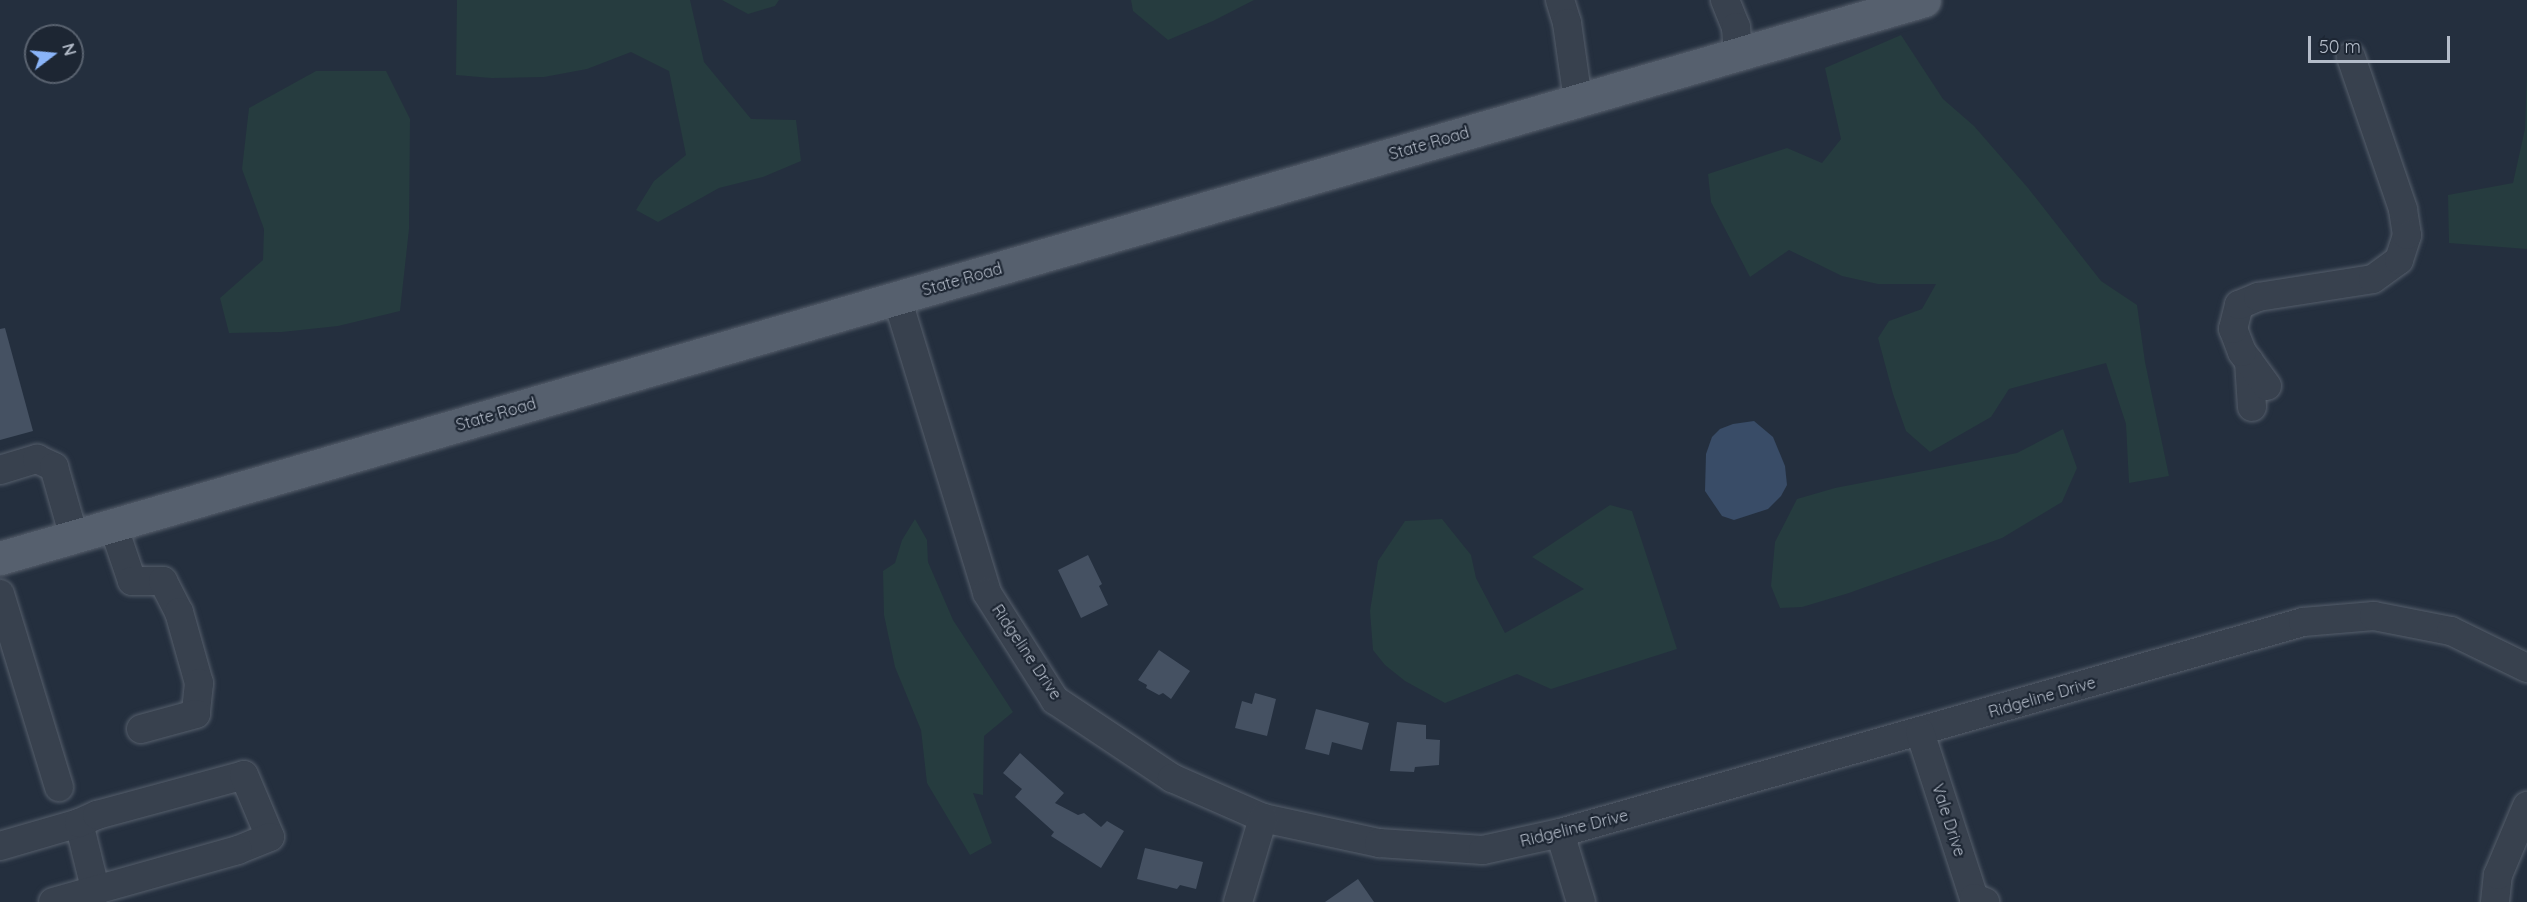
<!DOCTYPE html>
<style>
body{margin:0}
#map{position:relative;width:2527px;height:902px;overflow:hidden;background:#242f3e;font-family:Quicksand,sans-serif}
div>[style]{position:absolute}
.green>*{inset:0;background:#263c3f}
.water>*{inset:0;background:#394c67}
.building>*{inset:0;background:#455162}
.roads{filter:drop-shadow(0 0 2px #565f6c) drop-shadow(0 0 2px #565f6c)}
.minor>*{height:28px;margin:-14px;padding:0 14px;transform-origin:14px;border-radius:14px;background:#38414e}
.major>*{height:33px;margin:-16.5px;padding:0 16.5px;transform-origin:16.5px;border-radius:16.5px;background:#56606e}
span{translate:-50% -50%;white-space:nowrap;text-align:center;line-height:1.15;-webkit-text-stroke:4.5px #1d2633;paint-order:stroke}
.street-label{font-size:16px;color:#b4bcc9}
.north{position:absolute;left:24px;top:24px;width:60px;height:60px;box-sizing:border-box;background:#1d2633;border:2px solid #59626f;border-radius:50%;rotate:74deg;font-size:16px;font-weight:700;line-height:24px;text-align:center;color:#b4bcc9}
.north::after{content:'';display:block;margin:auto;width:21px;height:27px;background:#8ab4f8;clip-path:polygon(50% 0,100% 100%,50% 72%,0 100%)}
.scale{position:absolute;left:2308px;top:36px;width:142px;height:27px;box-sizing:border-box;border:3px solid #b4bcc9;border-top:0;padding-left:8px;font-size:18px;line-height:21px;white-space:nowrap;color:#b4bcc9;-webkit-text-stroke:4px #1d2633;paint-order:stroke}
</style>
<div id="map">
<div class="green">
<i style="clip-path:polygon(457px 0,690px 0,704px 62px,751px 119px,796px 120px,801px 161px,763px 177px,719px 188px,658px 222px,636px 210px,654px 181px,686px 155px,669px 71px,631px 52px,587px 69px,544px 77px,491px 78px,456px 75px)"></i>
<i style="clip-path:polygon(722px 0,779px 0,775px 6px,748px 14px)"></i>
<i style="clip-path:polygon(1131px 0,1254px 0,1213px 21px,1168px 40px,1133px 11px)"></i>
<i style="clip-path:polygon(1901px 35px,1943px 99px,1974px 126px,2028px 188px,2101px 281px,2137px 305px,2145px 362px,2169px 476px,2129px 483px,2126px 424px,2106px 363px,2009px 389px,1991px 417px,1930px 452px,1906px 431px,1893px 394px,1878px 338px,1889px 321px,1922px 309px,1936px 284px,1878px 284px,1842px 276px,1789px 250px,1750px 277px,1711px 202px,1708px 174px,1787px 148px,1822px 163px,1841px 139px,1825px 68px)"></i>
<i style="clip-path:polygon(316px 71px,386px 71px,410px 119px,409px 229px,400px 311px,338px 326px,282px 332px,229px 333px,220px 298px,263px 260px,264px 229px,242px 169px,249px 108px)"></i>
<i style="clip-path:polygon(2527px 72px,2527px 249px,2449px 243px,2448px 195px,2513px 183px,2525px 129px)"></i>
<i style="clip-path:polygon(2063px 429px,2077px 468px,2062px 502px,2002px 538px,1849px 593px,1802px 607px,1780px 608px,1771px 586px,1775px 542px,1797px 499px,1835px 488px,2017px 453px)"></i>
<i style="clip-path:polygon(1610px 505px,1632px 511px,1677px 649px,1551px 689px,1517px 674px,1445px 703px,1405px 681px,1385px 665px,1373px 650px,1370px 611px,1378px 561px,1405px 521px,1442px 519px,1471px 555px,1476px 578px,1505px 633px,1584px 589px,1532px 557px)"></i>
<i style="clip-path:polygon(915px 519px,927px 540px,928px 562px,953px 620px,1013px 712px,984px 736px,983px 795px,973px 793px,992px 843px,970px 855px,927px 783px,921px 730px,895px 667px,884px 615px,883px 571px,895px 563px,902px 540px)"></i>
</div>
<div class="water">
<i style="clip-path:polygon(1754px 421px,1773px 437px,1785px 466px,1787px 485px,1781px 496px,1768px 509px,1734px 520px,1722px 516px,1705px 491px,1706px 454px,1712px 437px,1720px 429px,1733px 424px)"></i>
</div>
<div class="building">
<i style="clip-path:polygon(5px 328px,33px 431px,0 440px,0 329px)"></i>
<i style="clip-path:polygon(1088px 555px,1102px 584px,1099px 586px,1108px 605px,1081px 618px,1058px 570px)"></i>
<i style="clip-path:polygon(1159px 650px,1190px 671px,1171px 699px,1163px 693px,1159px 695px,1146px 688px,1147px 685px,1138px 680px)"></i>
<i style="clip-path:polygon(1255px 693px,1276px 699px,1267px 736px,1235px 728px,1242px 701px,1252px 704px)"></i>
<i style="clip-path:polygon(1316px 709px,1369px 723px,1362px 750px,1332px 742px,1329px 755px,1305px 749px)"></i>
<i style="clip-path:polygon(1397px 722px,1426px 725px,1426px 739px,1440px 740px,1439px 765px,1415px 767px,1414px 772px,1390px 771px)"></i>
<i style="clip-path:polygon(1020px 753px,1064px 793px,1055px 803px,1078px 815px,1084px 813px,1101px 827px,1107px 821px,1124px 831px,1101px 868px,1051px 836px,1054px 832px,1015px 797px,1022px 789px,1003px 773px)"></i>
<i style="clip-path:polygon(1145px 848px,1203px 862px,1196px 889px,1180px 885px,1177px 889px,1137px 879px)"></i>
<i style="clip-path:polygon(1358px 879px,1374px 902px,1325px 902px)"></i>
</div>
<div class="roads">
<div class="minor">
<i style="left:1560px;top:0;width:24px;rotate:73deg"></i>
<i style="left:1567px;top:23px;width:78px;rotate:81.9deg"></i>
<i style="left:1725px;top:0;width:29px;rotate:68deg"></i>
<i style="left:1736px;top:27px;width:27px;rotate:86deg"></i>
<i style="left:897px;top:298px;width:308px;rotate:73deg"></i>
<i style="left:987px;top:593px;width:127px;rotate:57.6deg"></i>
<i style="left:1055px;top:700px;width:141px;rotate:33.7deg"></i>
<i style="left:1172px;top:778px;width:99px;rotate:23.7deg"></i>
<i style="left:1263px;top:818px;width:119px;rotate:12.2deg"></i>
<i style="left:1379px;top:843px;width:104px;rotate:3.9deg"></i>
<i style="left:1483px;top:850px;width:79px;rotate:-12.4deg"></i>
<i style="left:1560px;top:833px;width:772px;rotate:-15.85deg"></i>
<i style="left:2303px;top:622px;width:71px;rotate:-4.8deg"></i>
<i style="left:2374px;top:616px;width:78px;rotate:11deg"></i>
<i style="left:2451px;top:631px;width:85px;rotate:26deg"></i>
<i style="left:2249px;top:361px;width:46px;rotate:86.3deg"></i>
<i style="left:2267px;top:386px;width:42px;rotate:-126.3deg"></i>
<i style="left:2242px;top:352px;width:25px;rotate:-111deg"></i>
<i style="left:2233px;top:329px;width:25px;rotate:-76deg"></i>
<i style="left:2239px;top:305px;width:21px;rotate:-23deg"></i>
<i style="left:2258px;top:297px;width:116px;rotate:-8.9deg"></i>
<i style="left:2373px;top:279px;width:32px;rotate:-36deg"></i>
<i style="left:2399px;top:260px;width:26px;rotate:-72deg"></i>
<i style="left:2407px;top:235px;width:26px;rotate:-99deg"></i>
<i style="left:2403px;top:209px;width:161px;rotate:-108.9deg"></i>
<i style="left:0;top:470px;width:39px;rotate:-17deg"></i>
<i style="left:37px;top:459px;width:19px;rotate:25deg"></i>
<i style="left:54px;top:467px;width:73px;rotate:74.1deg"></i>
<i style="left:113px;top:525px;width:59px;rotate:71.3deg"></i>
<i style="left:132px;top:581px;width:31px"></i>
<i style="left:163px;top:581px;width:35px;rotate:63deg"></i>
<i style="left:179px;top:612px;width:74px;rotate:74.3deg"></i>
<i style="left:199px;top:683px;width:31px;rotate:96deg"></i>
<i style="left:196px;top:714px;width:57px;rotate:164.7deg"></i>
<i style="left:0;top:594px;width:202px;rotate:73deg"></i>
<i style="left:1920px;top:732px;width:175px;rotate:72deg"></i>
<i style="left:1974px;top:898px;width:12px;rotate:20deg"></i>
<i style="left:79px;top:823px;width:71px;rotate:76.2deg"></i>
<i style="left:1560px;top:833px;width:72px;rotate:73.1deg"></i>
<i style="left:0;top:846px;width:82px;rotate:-16.2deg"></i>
<i style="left:79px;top:823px;width:20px;rotate:-24deg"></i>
<i style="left:97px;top:815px;width:152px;rotate:-15.2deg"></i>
<i style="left:244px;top:775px;width:67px;rotate:67.2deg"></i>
<i style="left:270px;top:837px;width:35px;rotate:158deg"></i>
<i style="left:238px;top:850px;width:192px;rotate:164.3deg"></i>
<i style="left:1238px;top:902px;width:88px;rotate:-73.4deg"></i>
<i style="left:2495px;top:902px;width:27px;rotate:-84deg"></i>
<i style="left:2498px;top:875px;width:75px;rotate:-67.2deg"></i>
</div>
<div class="major">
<i style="left:0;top:558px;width:2003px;rotate:-16.17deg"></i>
</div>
</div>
<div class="street-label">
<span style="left:1429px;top:143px;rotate:-16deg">State Road</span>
<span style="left:962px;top:279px;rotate:-16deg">State Road</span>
<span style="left:496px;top:414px;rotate:-16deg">State Road</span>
<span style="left:1027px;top:652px;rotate:56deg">Ridgeline Drive</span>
<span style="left:2042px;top:697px;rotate:-16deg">Ridgeline Drive</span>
<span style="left:1949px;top:820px;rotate:72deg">Vale Drive</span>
<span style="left:1574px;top:828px;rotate:-14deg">Ridgeline Drive</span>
</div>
<div class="north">N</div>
<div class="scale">50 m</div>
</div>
